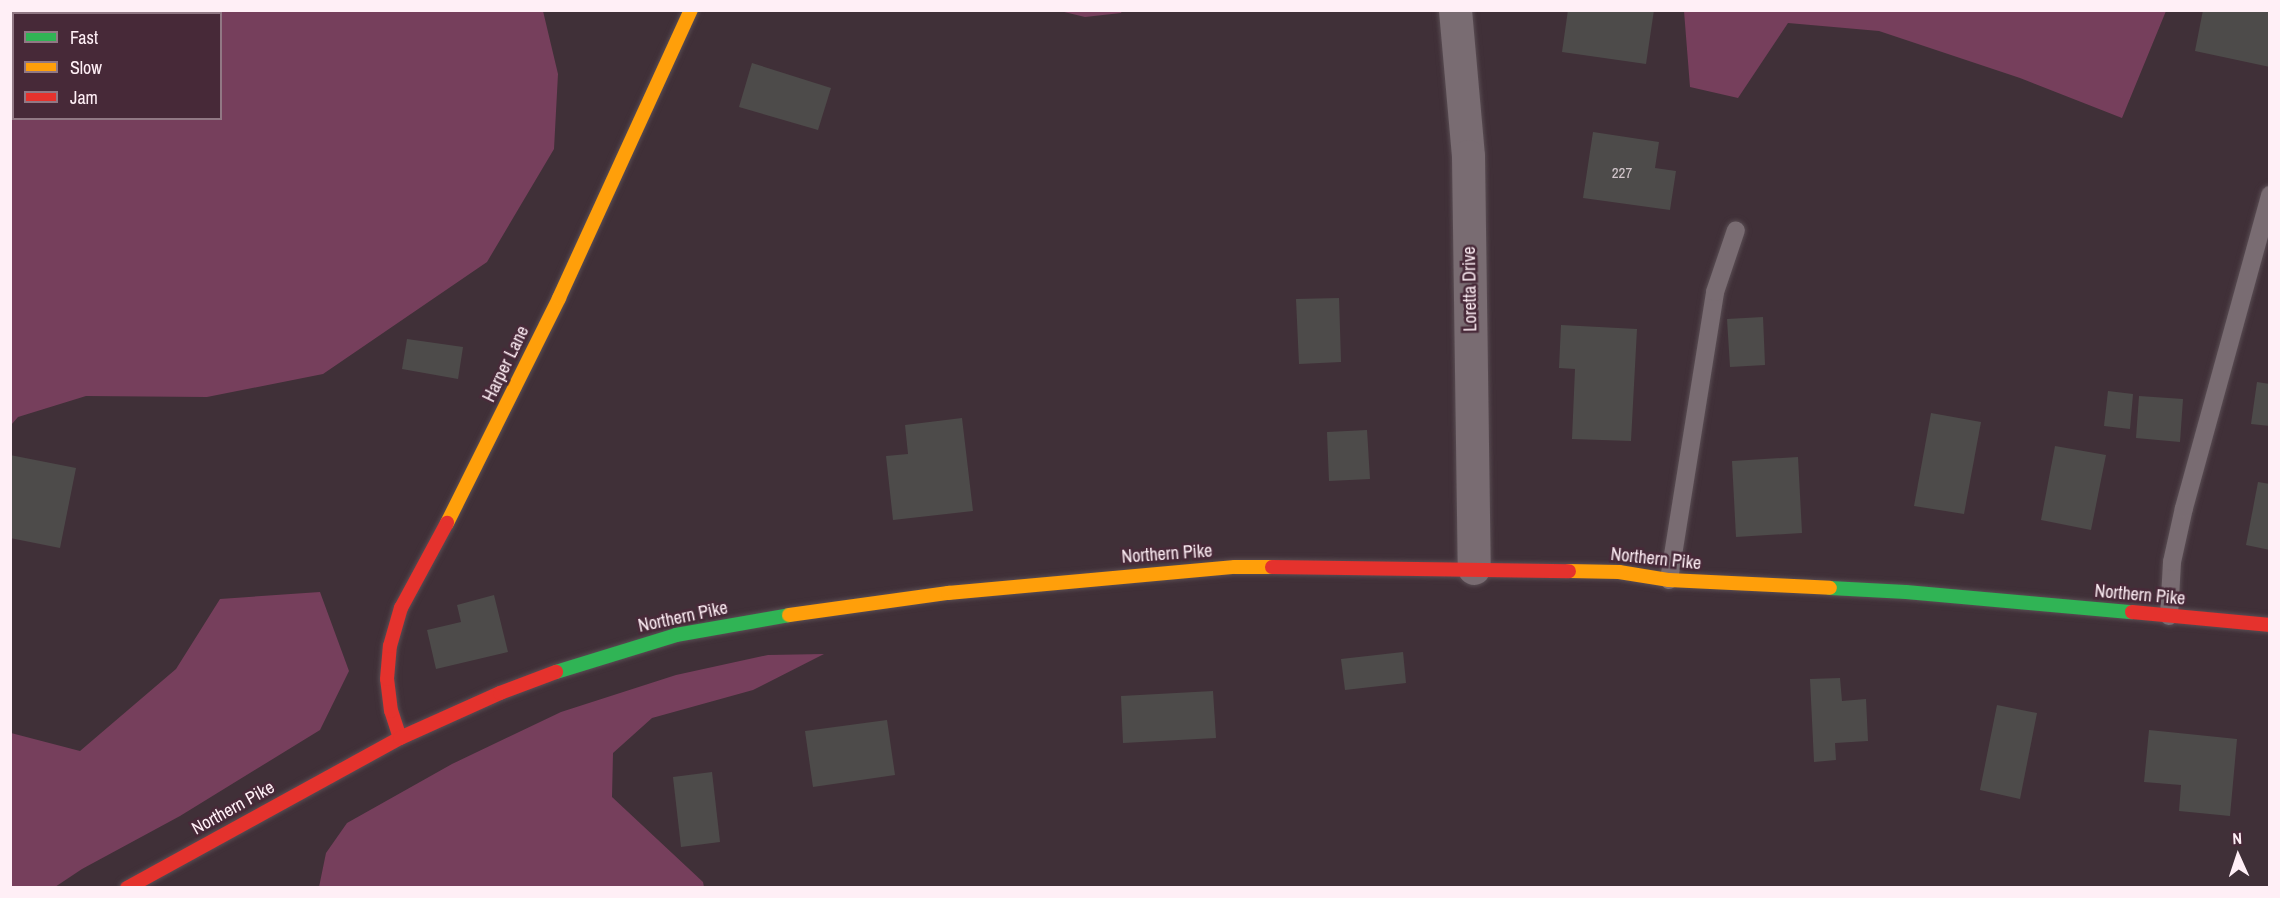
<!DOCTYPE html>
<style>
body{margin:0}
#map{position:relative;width:2280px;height:898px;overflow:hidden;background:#403038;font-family:"Archivo Narrow",sans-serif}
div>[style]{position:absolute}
.green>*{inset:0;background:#763f5c}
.building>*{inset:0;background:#4d4b4a}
.roads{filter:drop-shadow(0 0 2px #594d53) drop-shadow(0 0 2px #594d53)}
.lane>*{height:18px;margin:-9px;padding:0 9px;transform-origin:9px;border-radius:9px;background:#796c72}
.street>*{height:33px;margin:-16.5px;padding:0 16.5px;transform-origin:16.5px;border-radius:16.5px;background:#796c72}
.fast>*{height:14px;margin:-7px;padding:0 7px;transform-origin:7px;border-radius:7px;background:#30b455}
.slow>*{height:14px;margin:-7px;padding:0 7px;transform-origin:7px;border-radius:7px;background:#ff9f0a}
.jam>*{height:14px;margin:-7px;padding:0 7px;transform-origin:7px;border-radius:7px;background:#e5322d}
span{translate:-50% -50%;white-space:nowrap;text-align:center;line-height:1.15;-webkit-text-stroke:5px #472938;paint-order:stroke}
.number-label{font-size:15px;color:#d2c6cb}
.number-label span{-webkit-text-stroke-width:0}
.street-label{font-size:18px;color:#ffeff6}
.frame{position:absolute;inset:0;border:12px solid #ffeff6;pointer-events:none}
.legend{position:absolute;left:12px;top:12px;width:210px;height:108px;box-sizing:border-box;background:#472938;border:2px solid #917884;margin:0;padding:8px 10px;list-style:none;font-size:18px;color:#ffeff6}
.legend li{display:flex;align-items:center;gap:12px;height:30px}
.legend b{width:30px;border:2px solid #917884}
.north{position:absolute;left:2208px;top:826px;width:60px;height:60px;-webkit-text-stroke:4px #472938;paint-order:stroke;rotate:357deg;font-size:16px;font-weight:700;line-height:24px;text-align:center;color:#ffeff6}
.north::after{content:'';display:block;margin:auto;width:21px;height:27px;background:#ffeff6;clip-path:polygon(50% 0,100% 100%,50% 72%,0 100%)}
</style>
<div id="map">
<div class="green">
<i style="clip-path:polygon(evenodd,11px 10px,543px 11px,558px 74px,554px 149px,487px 262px,323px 374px,207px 397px,86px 396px,18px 417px,11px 425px,11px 10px,14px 14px,220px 14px,220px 118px,14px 118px,14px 14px)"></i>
<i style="clip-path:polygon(1060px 11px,1122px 11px,1121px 13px,1085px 17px)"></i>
<i style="clip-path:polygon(1684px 11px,2166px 11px,2122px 118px,2020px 78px,1879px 31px,1788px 23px,1738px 98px,1690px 87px)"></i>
<i style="clip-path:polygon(320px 592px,349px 671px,320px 730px,180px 816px,82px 869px,55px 887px,11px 887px,11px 733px,80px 751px,176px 669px,220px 599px)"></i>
<i style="clip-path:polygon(824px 654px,753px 690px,652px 718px,613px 753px,612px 797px,703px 882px,704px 887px,319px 887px,326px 853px,347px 823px,452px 764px,561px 712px,676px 675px,768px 655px)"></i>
</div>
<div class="building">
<i style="clip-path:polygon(1568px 10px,1654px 10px,1646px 64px,1562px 52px)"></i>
<i style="clip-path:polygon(2203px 10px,2270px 10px,2270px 67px,2195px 51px)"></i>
<i style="clip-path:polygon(752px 63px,831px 88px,818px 130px,739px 107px)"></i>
<i style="clip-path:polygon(1593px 132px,1659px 142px,1655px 168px,1676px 171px,1670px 210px,1583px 198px)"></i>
<i style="clip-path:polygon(1339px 298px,1341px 362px,1299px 364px,1296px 299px)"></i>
<i style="clip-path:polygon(1763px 317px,1765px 365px,1730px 367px,1727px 319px)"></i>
<i style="clip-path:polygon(1561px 325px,1637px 329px,1631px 441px,1572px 439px,1575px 369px,1559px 368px)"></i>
<i style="clip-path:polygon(407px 339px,463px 347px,458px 379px,402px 369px)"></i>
<i style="clip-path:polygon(2257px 382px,2270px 384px,2270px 426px,2251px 424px)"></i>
<i style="clip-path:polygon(2108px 391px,2133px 394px,2130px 429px,2104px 426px)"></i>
<i style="clip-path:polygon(2139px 396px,2183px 399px,2180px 442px,2136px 438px)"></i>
<i style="clip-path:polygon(1931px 413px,1981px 422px,1964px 514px,1914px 506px)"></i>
<i style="clip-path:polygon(962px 418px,973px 511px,893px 520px,886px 456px,908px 454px,905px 425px)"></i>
<i style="clip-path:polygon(1367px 430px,1370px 479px,1329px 481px,1327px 432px)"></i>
<i style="clip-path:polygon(2055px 446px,2106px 455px,2091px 530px,2041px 520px)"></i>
<i style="clip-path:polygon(10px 455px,76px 468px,60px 548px,10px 538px)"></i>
<i style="clip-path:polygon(1798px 457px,1802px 533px,1736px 537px,1732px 461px)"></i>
<i style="clip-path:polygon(2258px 482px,2270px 484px,2270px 550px,2246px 545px)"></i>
<i style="clip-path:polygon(494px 595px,508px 652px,436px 669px,427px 630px,461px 622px,457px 605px)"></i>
<i style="clip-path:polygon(1403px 652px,1406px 683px,1345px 690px,1341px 659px)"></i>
<i style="clip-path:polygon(1840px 678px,1842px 701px,1866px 699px,1868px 741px,1835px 743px,1836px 760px,1814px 762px,1810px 679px)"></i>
<i style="clip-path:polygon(1213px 691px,1216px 738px,1123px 743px,1121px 696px)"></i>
<i style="clip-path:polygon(1997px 705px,2037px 713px,2020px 799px,1980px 790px)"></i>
<i style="clip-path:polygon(887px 720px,895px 775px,813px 787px,805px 731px)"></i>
<i style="clip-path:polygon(2149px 730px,2237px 739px,2230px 816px,2179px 811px,2181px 785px,2144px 782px)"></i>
<i style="clip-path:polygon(712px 772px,720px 842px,681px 847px,673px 777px)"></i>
</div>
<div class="roads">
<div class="lane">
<i style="left:1669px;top:580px;width:292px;rotate:-80.9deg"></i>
<i style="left:1715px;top:292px;width:65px;rotate:-71.3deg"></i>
<i style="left:2169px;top:616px;width:54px;rotate:-86.8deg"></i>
<i style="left:2172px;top:562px;width:55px;rotate:-77.5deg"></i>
<i style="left:2184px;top:508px;width:325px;rotate:-74.6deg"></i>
</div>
<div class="street">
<i style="left:1455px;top:10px;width:147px;rotate:84.9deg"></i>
<i style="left:1468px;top:156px;width:412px;rotate:89.2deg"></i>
</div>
<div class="fast">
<i style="left:1830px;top:588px;width:76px;rotate:3deg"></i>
<i style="left:1906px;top:592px;width:227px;rotate:5.1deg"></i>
<i style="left:556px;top:672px;width:126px;rotate:-17.1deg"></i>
<i style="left:676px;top:635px;width:115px;rotate:-10deg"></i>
</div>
<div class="slow">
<i style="left:447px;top:523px;width:251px;rotate:-63.5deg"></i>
<i style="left:559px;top:298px;width:317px;rotate:-65.4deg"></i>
<i style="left:1569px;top:571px;width:50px;rotate:1.1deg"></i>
<i style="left:1619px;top:572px;width:51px;rotate:9.1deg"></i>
<i style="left:1669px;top:580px;width:161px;rotate:2.8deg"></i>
<i style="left:789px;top:615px;width:161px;rotate:-7.9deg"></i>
<i style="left:948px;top:593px;width:288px;rotate:-5.2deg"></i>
<i style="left:1235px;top:567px;width:37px"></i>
</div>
<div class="jam">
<i style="left:1272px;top:567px;width:297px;rotate:0.8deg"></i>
<i style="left:2132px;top:612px;width:139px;rotate:5.4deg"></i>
<i style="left:400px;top:738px;width:28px;rotate:-108deg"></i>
<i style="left:391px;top:711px;width:32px;rotate:-97deg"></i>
<i style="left:387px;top:679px;width:33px;rotate:-85deg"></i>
<i style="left:390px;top:646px;width:40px;rotate:-74deg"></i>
<i style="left:401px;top:608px;width:97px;rotate:-61.6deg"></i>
<i style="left:127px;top:888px;width:311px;rotate:-28.8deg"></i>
<i style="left:400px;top:738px;width:110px;rotate:-24.2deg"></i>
<i style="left:500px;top:693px;width:60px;rotate:-20.6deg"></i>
</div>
</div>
<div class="number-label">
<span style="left:1622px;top:173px">227</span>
</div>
<div class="street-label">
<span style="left:1470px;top:289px;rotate:-91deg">Loretta Drive</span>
<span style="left:506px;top:364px;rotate:-64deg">Harper Lane</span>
<span style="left:1167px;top:554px;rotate:-4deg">Northern Pike</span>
<span style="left:1656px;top:559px;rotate:6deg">Northern Pike</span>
<span style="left:2140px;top:595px;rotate:5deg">Northern Pike</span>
<span style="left:683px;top:617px;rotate:-12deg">Northern Pike</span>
<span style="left:233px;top:808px;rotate:-29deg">Northern Pike</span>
</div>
<div class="frame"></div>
<ul class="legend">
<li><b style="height:8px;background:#30b455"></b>Fast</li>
<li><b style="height:8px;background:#ff9f0a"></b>Slow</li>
<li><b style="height:8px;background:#e5322d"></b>Jam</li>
</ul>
<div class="north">N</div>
</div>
